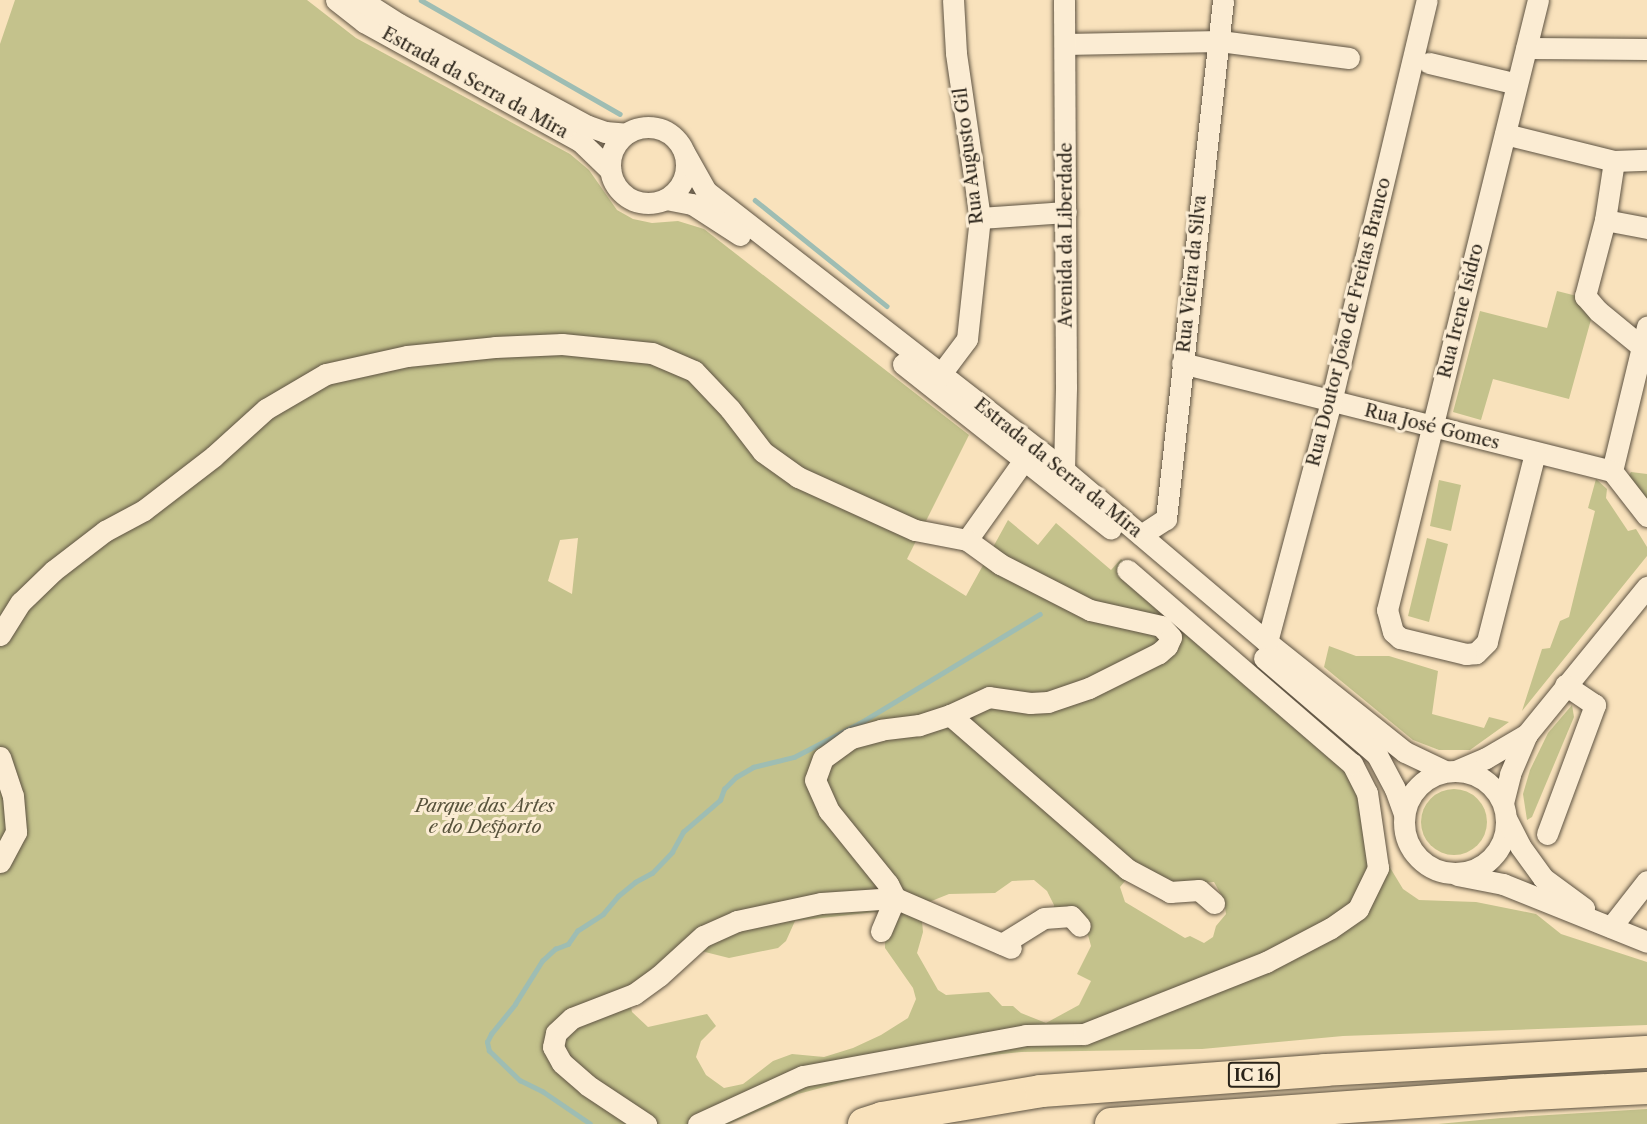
<!DOCTYPE html>
<meta charset="utf-8">
<style>
body{margin:0}
#map{position:relative;width:1647px;height:1124px;overflow:hidden;background:#f9e2bc;font-family:"Libre Caslon Text",serif}
div>[style]{position:absolute}
.green>*{inset:0;background:#c4c28c}
.round{border-radius:50%}
.stream>*{height:4.5px;margin:-2.25px;padding:0 2.25px;transform-origin:2.25px;border-radius:2.25px;background:#9ebdb3}
.roads{filter:drop-shadow(0 0 2px #5e5342) drop-shadow(0 0 2px #5e5342)}
.minor>*{height:21px;margin:-10.5px;padding:0 10.5px;transform-origin:10.5px;border-radius:10.5px;background:#fbecd3}
.minor>.ring{margin:-10.5px;padding:0;box-sizing:content-box;background:none;border:21px solid #fbecd3;border-radius:50%}
.highway>*{height:32px;margin:-16px;padding:0 16px;transform-origin:16px;border-radius:16px;background:#f9e2bc}
span{translate:-50% -50%;white-space:nowrap;text-align:center;line-height:1.15;-webkit-text-stroke:6px #fbecd3;paint-order:stroke}
.shield-label span{padding:2px 4px;background:#fbecd3;border:2px solid;border-radius:4px;-webkit-text-stroke-width:0}
.shield-label{font-size:16px;color:#2a2319;font-weight:700}
.street-label{font-size:18px;color:#2a2319}
.park-label{font-size:18px;color:#58533c;font-style:italic}
</style>
<div id="map">
<div class="green">
<i style="clip-path:polygon(evenodd,15px 0,307px 0,356px 38px,570px 154px,589px 170px,617px 210px,633px 219px,652px 223px,678px 221px,704px 229px,969px 435px,907px 559px,966px 596px,1008px 520px,1038px 545px,1056px 523px,1111px 570px,1121px 559px,1358px 758px,1374px 790px,1381px 816px,1386px 861px,1403px 889px,1419px 900px,1476px 902px,1536px 914px,1561px 934px,1647px 962px,1647px 1025px,1343px 1036px,1202px 1049px,1021px 1052px,910px 1064px,798px 1094px,729px 1124px,0 1124px,0 44px,15px 0,578px 538px,572px 594px,548px 581px,560px 540px,578px 538px,15px 0,1134px 870px,1177px 885px,1214px 882px,1224px 900px,1226px 914px,1216px 926px,1213px 937px,1204px 943px,1190px 936px,1185px 938px,1125px 902px,1120px 887px,1134px 870px,15px 0,1034px 880px,1047px 891px,1054px 905px,1053px 915px,1088px 935px,1091px 946px,1077px 974px,1091px 981px,1079px 1005px,1046px 1023px,1021px 1013px,1013px 1006px,1002px 1006px,989px 992px,946px 995px,938px 990px,917px 953px,923px 932px,922px 921px,929px 902px,949px 894px,995px 893px,1012px 881px,1034px 880px,15px 0,884px 911px,885px 948px,913px 988px,916px 999px,908px 1018px,881px 1035px,853px 1048px,824px 1057px,792px 1054px,773px 1061px,743px 1084px,724px 1088px,706px 1075px,696px 1057px,701px 1041px,716px 1026px,707px 1014px,648px 1027px,632px 1012px,631px 1007px,650px 994px,697px 950px,729px 958px,778px 948px,786px 941px,795px 921px,884px 911px)"></i>
<i style="clip-path:polygon(1557px 291px,1577px 296px,1592px 316px,1569px 399px,1493px 379px,1481px 420px,1453px 412px,1480px 311px,1547px 328px)"></i>
<i style="clip-path:polygon(1631px 472px,1647px 474px,1647px 502px,1628px 477px)"></i>
<i style="clip-path:polygon(1596px 479px,1607px 489px,1606px 498px,1628px 531px,1636px 529px,1647px 547px,1647px 556px,1522px 711px,1542px 649px,1550px 648px,1560px 621px,1569px 617px,1595px 511px,1588px 508px)"></i>
<i style="clip-path:polygon(1439px 480px,1461px 485px,1451px 531px,1430px 526px)"></i>
<i style="clip-path:polygon(1427px 538px,1448px 544px,1429px 622px,1408px 616px)"></i>
<i style="clip-path:polygon(1329px 646px,1356px 656px,1389px 656px,1438px 671px,1432px 714px,1484px 728px,1489px 717px,1509px 722px,1470px 750px,1439px 750px,1413px 740px,1324px 667px)"></i>
<i style="clip-path:polygon(1572px 705px,1574px 717px,1532px 817px,1527px 820px,1523px 794px,1530px 770px,1548px 733px)"></i>
<i class="round" style="left:1421px;top:789px;width:66px;height:66px"></i>
<i style="clip-path:polygon(1647px 1109px,1647px 1124px,1438px 1124px,1501px 1118px)"></i>
</div>
<div class="stream">
<i style="left:421px;top:0;width:229px;rotate:29.8deg"></i>
<i style="left:755px;top:200px;width:169px;rotate:38.8deg"></i>
<i style="left:590px;top:1124px;width:57px;rotate:-145.8deg"></i>
<i style="left:543px;top:1092px;width:25px;rotate:-154deg"></i>
<i style="left:520px;top:1081px;width:43px;rotate:-135.9deg"></i>
<i style="left:489px;top:1051px;width:9px;rotate:-103deg"></i>
<i style="left:487px;top:1042px;width:9px;rotate:-63deg"></i>
<i style="left:491px;top:1034px;width:38px;rotate:-51deg"></i>
<i style="left:515px;top:1004px;width:51px;rotate:-57.9deg"></i>
<i style="left:542px;top:961px;width:18px;rotate:-43deg"></i>
<i style="left:555px;top:949px;width:14px;rotate:-21deg"></i>
<i style="left:568px;top:944px;width:16px;rotate:-55deg"></i>
<i style="left:577px;top:931px;width:31px;rotate:-33deg"></i>
<i style="left:603px;top:914px;width:23px;rotate:-50deg"></i>
<i style="left:618px;top:896px;width:22px;rotate:-39deg"></i>
<i style="left:635px;top:882px;width:19px;rotate:-28deg"></i>
<i style="left:652px;top:873px;width:29px;rotate:-46deg"></i>
<i style="left:672px;top:852px;width:23px;rotate:-61deg"></i>
<i style="left:683px;top:832px;width:49px;rotate:-40.9deg"></i>
<i style="left:720px;top:800px;width:12px;rotate:-70deg"></i>
<i style="left:724px;top:789px;width:17px;rotate:-45deg"></i>
<i style="left:736px;top:777px;width:20px;rotate:-30deg"></i>
<i style="left:753px;top:767px;width:42px;rotate:-13.7deg"></i>
<i style="left:794px;top:757px;width:74px;rotate:-27.3deg"></i>
<i style="left:860px;top:723px;width:210px;rotate:-31.2deg"></i>
</div>
<div class="roads">
<div class="minor">
<i style="left:336px;top:0;width:36px;rotate:38deg"></i>
<i style="left:364px;top:22px;width:247px;rotate:28.9deg"></i>
<i style="left:580px;top:141px;width:42px;rotate:44deg"></i>
<i style="left:361px;top:0;width:45px;rotate:32.3deg"></i>
<i style="left:399px;top:24px;width:215px;rotate:28.4deg"></i>
<i style="left:588px;top:126px;width:18px;rotate:19deg"></i>
<i style="left:605px;top:132px;width:21px;rotate:5deg"></i>
<i style="left:1065px;top:44px;width:155px;rotate:-1.1deg"></i>
<i style="left:1220px;top:41px;width:130px;rotate:7.5deg"></i>
<i style="left:1526px;top:48px;width:121px;rotate:0.5deg"></i>
<i style="left:1429px;top:63px;width:90px;rotate:13.4deg"></i>
<i class="ring" style="left:610px;top:127px;width:55px;height:55px"></i>
<i style="left:1505px;top:134px;width:112px;rotate:13.9deg"></i>
<i style="left:1614px;top:161px;width:33px;rotate:-2deg"></i>
<i style="left:684px;top:152px;width:45px;rotate:60.6deg"></i>
<i style="left:706px;top:191px;width:454px;rotate:37.9deg"></i>
<i style="left:1064px;top:470px;width:266px;rotate:40.3deg"></i>
<i style="left:1267px;top:642px;width:176px;rotate:38.6deg"></i>
<i style="left:1405px;top:752px;width:44px;rotate:25.4deg"></i>
<i style="left:1614px;top:161px;width:60px;rotate:98.7deg"></i>
<i style="left:1605px;top:220px;width:79px;rotate:104.7deg"></i>
<i style="left:1585px;top:296px;width:20px;rotate:49deg"></i>
<i style="left:1598px;top:311px;width:57px;rotate:39.3deg"></i>
<i style="left:1642px;top:347px;width:21px;rotate:-76deg"></i>
<i style="left:666px;top:199px;width:26px;rotate:11deg"></i>
<i style="left:692px;top:204px;width:57px;rotate:32.9deg"></i>
<i style="left:980px;top:218px;width:86px;rotate:-4deg"></i>
<i style="left:1605px;top:220px;width:43px;rotate:10.8deg"></i>
<i style="left:1642px;top:347px;width:128px;rotate:103.6deg"></i>
<i style="left:1612px;top:471px;width:57px;rotate:52.1deg"></i>
<i style="left:1182px;top:363px;width:443px;rotate:14.1deg"></i>
<i style="left:903px;top:364px;width:265px;rotate:38.4deg"></i>
<i style="left:940px;top:375px;width:45px;rotate:-53.1deg"></i>
<i style="left:967px;top:339px;width:122px;rotate:-83.9deg"></i>
<i style="left:980px;top:218px;width:167px;rotate:-98.3deg"></i>
<i style="left:956px;top:53px;width:53px;rotate:-93.2deg"></i>
<i style="left:1535px;top:453px;width:195px;rotate:104.3deg"></i>
<i style="left:1487px;top:642px;width:16px;rotate:135deg"></i>
<i style="left:1476px;top:653px;width:10px;rotate:174deg"></i>
<i style="left:1466px;top:654px;width:68px;rotate:-166.4deg"></i>
<i style="left:1400px;top:638px;width:9px;rotate:-139deg"></i>
<i style="left:1393px;top:632px;width:23px;rotate:-105deg"></i>
<i style="left:1387px;top:610px;width:628px;rotate:-76.1deg"></i>
<i style="left:1064px;top:470px;width:83px;rotate:-88.6deg"></i>
<i style="left:1066px;top:387px;width:387px;rotate:-90.3deg"></i>
<i style="left:1141px;top:535px;width:30px;rotate:-33deg"></i>
<i style="left:1166px;top:519px;width:522px;rotate:-83.73deg"></i>
<i style="left:967px;top:540px;width:98px;rotate:-54.5deg"></i>
<i style="left:0;top:635px;width:39px;rotate:-58deg"></i>
<i style="left:21px;top:602px;width:45px;rotate:-44.1deg"></i>
<i style="left:53px;top:571px;width:66px;rotate:-37.6deg"></i>
<i style="left:105px;top:531px;width:44px;rotate:-28.3deg"></i>
<i style="left:144px;top:510px;width:88px;rotate:-37.6deg"></i>
<i style="left:214px;top:456px;width:70px;rotate:-42.1deg"></i>
<i style="left:266px;top:409px;width:69px;rotate:-30.3deg"></i>
<i style="left:326px;top:374px;width:83px;rotate:-12.5deg"></i>
<i style="left:407px;top:356px;width:88px;rotate:-5.8deg"></i>
<i style="left:495px;top:347px;width:67px;rotate:-2.6deg"></i>
<i style="left:562px;top:344px;width:90px;rotate:5.7deg"></i>
<i style="left:652px;top:353px;width:46px;rotate:23.2deg"></i>
<i style="left:694px;top:371px;width:52px;rotate:46.5deg"></i>
<i style="left:730px;top:409px;width:54px;rotate:52.5deg"></i>
<i style="left:763px;top:452px;width:43px;rotate:35.5deg"></i>
<i style="left:798px;top:477px;width:128px;rotate:24.4deg"></i>
<i style="left:915px;top:530px;width:53px;rotate:10.9deg"></i>
<i style="left:967px;top:540px;width:41px;rotate:36deg"></i>
<i style="left:1000px;top:564px;width:101px;rotate:27.1deg"></i>
<i style="left:1090px;top:610px;width:73px;rotate:12.7deg"></i>
<i style="left:1161px;top:626px;width:15px;rotate:48deg"></i>
<i style="left:1171px;top:637px;width:10px;rotate:114deg"></i>
<i style="left:1167px;top:646px;width:11px;rotate:139deg"></i>
<i style="left:1159px;top:653px;width:78px;rotate:153.4deg"></i>
<i style="left:1089px;top:688px;width:43px;rotate:161.1deg"></i>
<i style="left:1048px;top:702px;width:18px;rotate:177deg"></i>
<i style="left:1030px;top:703px;width:41px;rotate:-171.7deg"></i>
<i style="left:989px;top:697px;width:43px;rotate:155.2deg"></i>
<i style="left:950px;top:715px;width:33px;rotate:162deg"></i>
<i style="left:919px;top:725px;width:38px;rotate:173deg"></i>
<i style="left:881px;top:730px;width:31px;rotate:165deg"></i>
<i style="left:851px;top:738px;width:34px;rotate:144deg"></i>
<i style="left:823px;top:758px;width:23px;rotate:110deg"></i>
<i style="left:815px;top:780px;width:34px;rotate:66deg"></i>
<i style="left:829px;top:811px;width:94px;rotate:51.1deg"></i>
<i style="left:888px;top:884px;width:16px;rotate:63deg"></i>
<i style="left:895px;top:898px;width:74px;rotate:176.1deg"></i>
<i style="left:821px;top:903px;width:86px;rotate:167.9deg"></i>
<i style="left:737px;top:921px;width:37px;rotate:156deg"></i>
<i style="left:703px;top:936px;width:59px;rotate:137.7deg"></i>
<i style="left:659px;top:976px;width:31px;rotate:144deg"></i>
<i style="left:634px;top:994px;width:66px;rotate:158.8deg"></i>
<i style="left:572px;top:1018px;width:22px;rotate:137deg"></i>
<i style="left:556px;top:1033px;width:14px;rotate:102deg"></i>
<i style="left:553px;top:1047px;width:18px;rotate:61deg"></i>
<i style="left:562px;top:1063px;width:33px;rotate:41deg"></i>
<i style="left:587px;top:1085px;width:71px;rotate:33.5deg"></i>
<i style="left:1267px;top:642px;width:248px;rotate:-75.1deg"></i>
<i style="left:1331px;top:402px;width:413px;rotate:-76.6deg"></i>
<i style="left:1264px;top:658px;width:149px;rotate:40.6deg"></i>
<i style="left:1377px;top:755px;width:38px;rotate:62deg"></i>
<i style="left:1395px;top:789px;width:27px;rotate:70deg"></i>
<i style="left:950px;top:715px;width:235px;rotate:41deg"></i>
<i style="left:1127px;top:869px;width:49px;rotate:28.1deg"></i>
<i style="left:1170px;top:892px;width:29px;rotate:-4deg"></i>
<i style="left:1199px;top:890px;width:20px;rotate:41deg"></i>
<i style="left:0;top:757px;width:41px;rotate:71.6deg"></i>
<i style="left:13px;top:796px;width:36px;rotate:85deg"></i>
<i style="left:16px;top:832px;width:34px;rotate:118deg"></i>
<i style="left:1458px;top:770px;width:30px;rotate:-23deg"></i>
<i style="left:1486px;top:758px;width:48px;rotate:-30.3deg"></i>
<i class="ring" style="left:1404px;top:771px;width:81px;height:81px"></i>
<i style="left:1503px;top:803px;width:30px;rotate:-76deg"></i>
<i style="left:1510px;top:774px;width:43px;rotate:-67deg"></i>
<i style="left:1527px;top:734px;width:190px;rotate:-50.8deg"></i>
<i style="left:1507px;top:820px;width:29px;rotate:63deg"></i>
<i style="left:1520px;top:846px;width:39px;rotate:54deg"></i>
<i style="left:1543px;top:878px;width:51px;rotate:36.2deg"></i>
<i style="left:1547px;top:834px;width:138px;rotate:-69.6deg"></i>
<i style="left:1595px;top:705px;width:36px;rotate:-146deg"></i>
<i style="left:1457px;top:875px;width:47px;rotate:11.1deg"></i>
<i style="left:1503px;top:884px;width:155px;rotate:21.9deg"></i>
<i style="left:1611px;top:927px;width:58px;rotate:-52deg"></i>
<i style="left:881px;top:931px;width:36px;rotate:-67deg"></i>
<i style="left:895px;top:898px;width:126px;rotate:23.3deg"></i>
<i style="left:1002px;top:944px;width:49px;rotate:-31.8deg"></i>
<i style="left:1044px;top:918px;width:27px;rotate:-4deg"></i>
<i style="left:1071px;top:916px;width:13px;rotate:48deg"></i>
<i style="left:698px;top:1124px;width:115px;rotate:-24.6deg"></i>
<i style="left:803px;top:1076px;width:227px;rotate:-10.4deg"></i>
<i style="left:1026px;top:1035px;width:58px;rotate:-1deg"></i>
<i style="left:1084px;top:1034px;width:196px;rotate:-21.6deg"></i>
<i style="left:1266px;top:962px;width:73px;rotate:-27.6deg"></i>
<i style="left:1331px;top:928px;width:33px;rotate:-35deg"></i>
<i style="left:1358px;top:909px;width:46px;rotate:-64deg"></i>
<i style="left:1378px;top:868px;width:76px;rotate:-98.3deg"></i>
<i style="left:1367px;top:793px;width:33px;rotate:-117deg"></i>
<i style="left:1352px;top:764px;width:297px;rotate:-139.2deg"></i>
</div>
<div class="highway">
<i style="left:864px;top:1124px;width:19px;rotate:-18deg"></i>
<i style="left:882px;top:1118px;width:161px;rotate:-9.6deg"></i>
<i style="left:1041px;top:1091px;width:285px;rotate:-4.2deg"></i>
<i style="left:1325px;top:1070px;width:323px;rotate:-3.2deg"></i>
<i style="left:1111px;top:1124px;width:402px;rotate:-4.1deg"></i>
<i style="left:1512px;top:1095px;width:135px;rotate:-3deg"></i>
</div>
</div>
<div class="shield-label">
<span style="left:1254px;top:1075px">IC 16</span>
</div>
<div class="street-label">
<span style="left:475px;top:83px;rotate:29deg">Estrada da Serra da Mira</span>
<span style="left:969px;top:156px;rotate:-97deg">Rua Augusto Gil</span>
<span style="left:1066px;top:235px;rotate:-90deg">Avenida da Liberdade</span>
<span style="left:1192px;top:274px;rotate:-84deg">Rua Vieira da Silva</span>
<span style="left:1461px;top:311px;rotate:-76deg">Rua Irene Isidro</span>
<span style="left:1349px;top:322px;rotate:-76deg">Rua Doutor João de Freitas Branco</span>
<span style="left:1432px;top:427px;rotate:14deg">Rua José Gomes</span>
<span style="left:1058px;top:468px;rotate:39deg">Estrada da Serra da Mira</span>
</div>
<div class="park-label">
<span style="left:485px;top:817px">Parque das Artes<br>e do Desporto</span>
</div>
</div>
